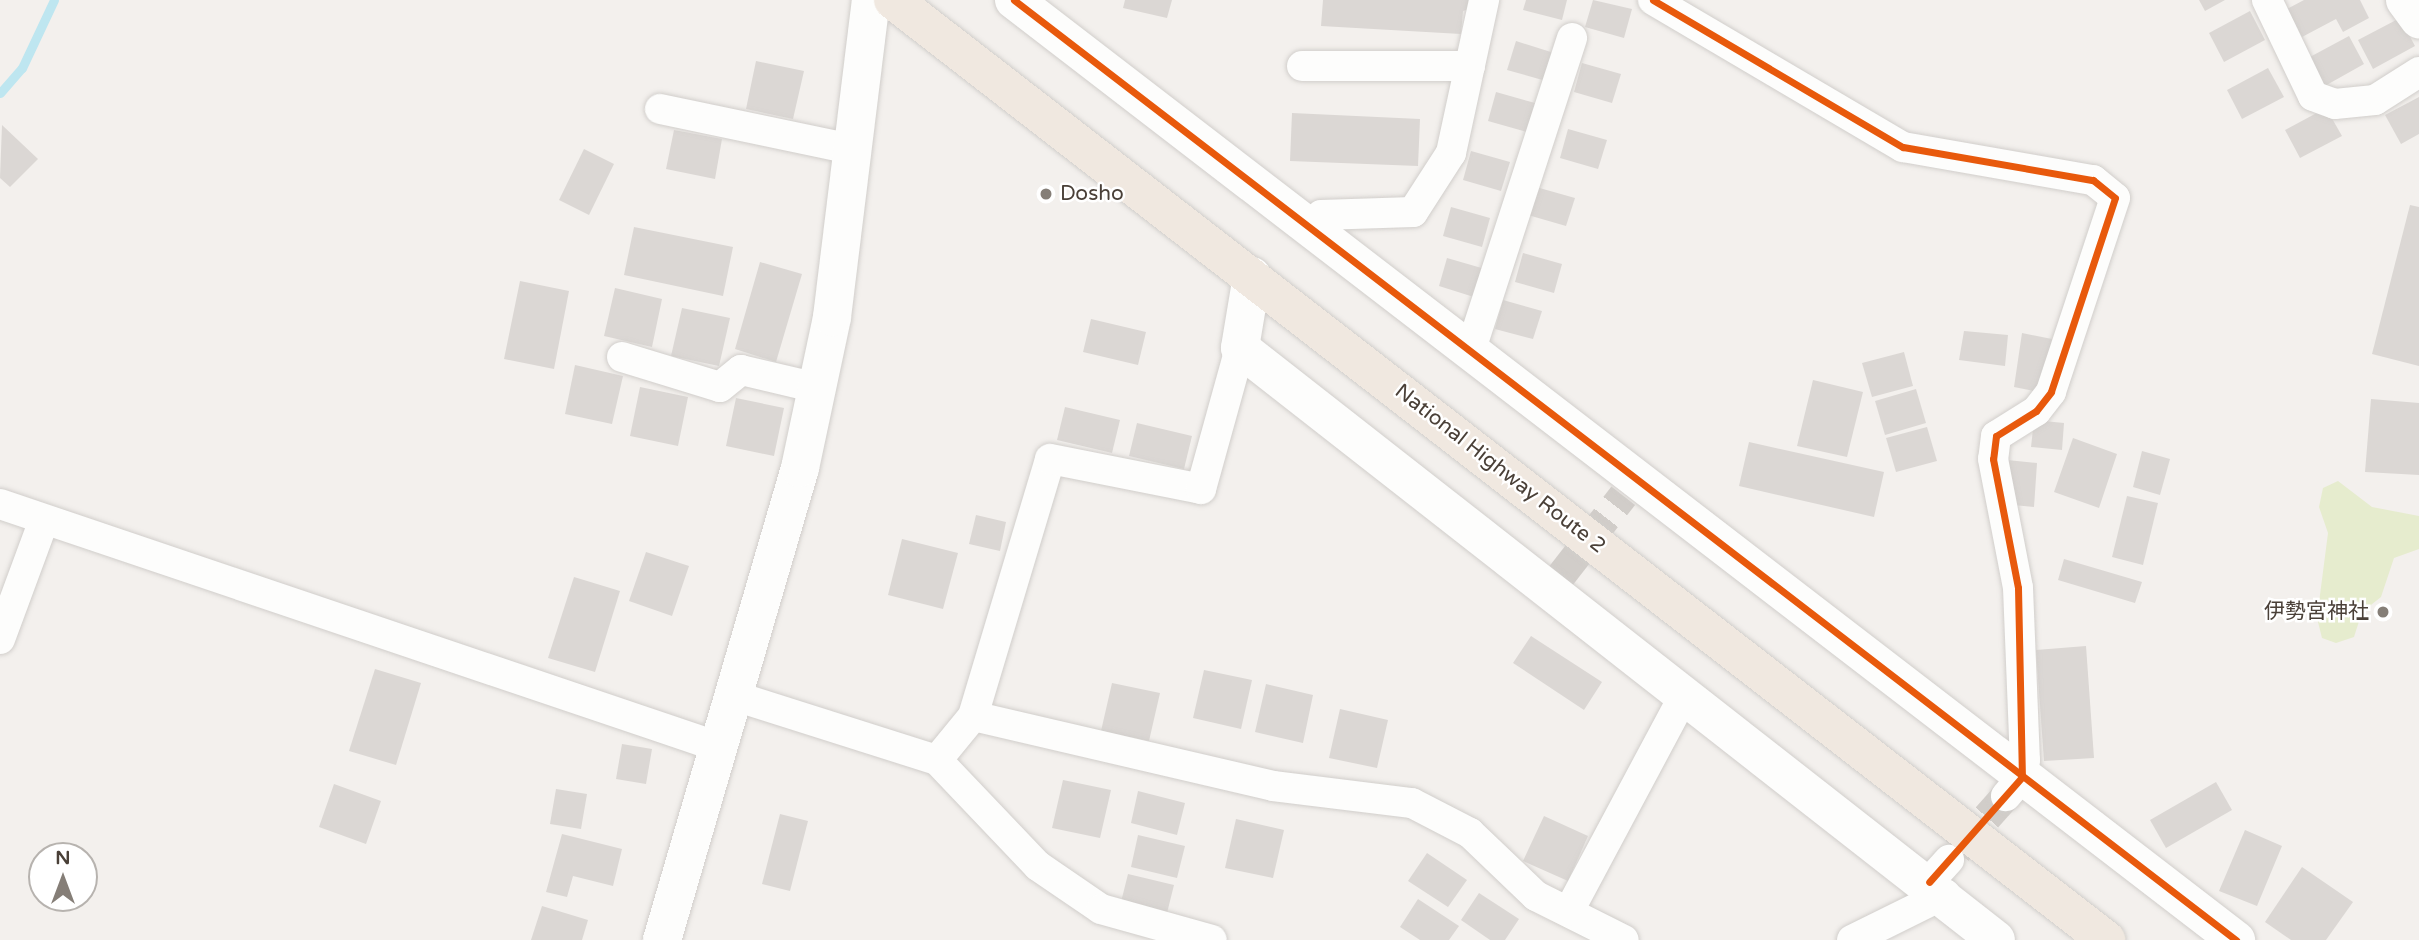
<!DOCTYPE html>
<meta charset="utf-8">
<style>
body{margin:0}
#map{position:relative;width:2419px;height:940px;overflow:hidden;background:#f3f0ed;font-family:"Varela Round","Noto Sans JP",sans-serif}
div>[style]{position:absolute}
.green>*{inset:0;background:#e6ecce}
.stream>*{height:9px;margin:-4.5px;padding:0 4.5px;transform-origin:4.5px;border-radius:4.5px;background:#bee6f0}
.building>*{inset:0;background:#dbd7d4}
.minor-tunnel>*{height:30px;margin-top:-15px;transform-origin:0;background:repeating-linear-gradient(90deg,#d1cdc9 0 30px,transparent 0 45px)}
.roads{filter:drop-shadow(0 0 2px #d1cecb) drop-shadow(0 0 2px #d1cecb)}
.minor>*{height:30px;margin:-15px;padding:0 15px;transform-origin:15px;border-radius:15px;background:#fdfdfc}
.tertiary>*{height:38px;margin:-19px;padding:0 19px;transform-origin:19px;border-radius:19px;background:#fdfdfc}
.trunk>*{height:38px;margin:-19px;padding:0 19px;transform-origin:19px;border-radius:19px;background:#f0e8e0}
.cycleway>*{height:7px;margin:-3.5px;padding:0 3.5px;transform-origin:3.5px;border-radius:3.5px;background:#e8590c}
.dots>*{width:19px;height:19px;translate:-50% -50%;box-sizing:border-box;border:4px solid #fff;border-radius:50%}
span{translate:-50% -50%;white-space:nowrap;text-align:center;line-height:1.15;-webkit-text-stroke:5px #fff;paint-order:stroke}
.poi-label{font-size:21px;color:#4a4038}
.left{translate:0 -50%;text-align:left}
.right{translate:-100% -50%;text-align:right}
.street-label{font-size:21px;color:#4a4038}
.north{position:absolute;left:28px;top:842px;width:70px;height:70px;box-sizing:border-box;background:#fff;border:2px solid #b7b3af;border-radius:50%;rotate:0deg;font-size:19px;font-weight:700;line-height:28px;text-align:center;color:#4a4038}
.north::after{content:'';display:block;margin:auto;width:24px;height:32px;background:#857e77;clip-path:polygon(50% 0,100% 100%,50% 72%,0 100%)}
</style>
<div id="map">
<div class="green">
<i style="clip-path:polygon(2338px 481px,2372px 507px,2419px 516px,2419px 549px,2394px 558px,2381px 597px,2362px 612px,2354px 637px,2336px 643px,2322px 638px,2317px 618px,2328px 533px,2319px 507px,2323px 488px)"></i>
</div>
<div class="stream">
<i style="left:0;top:93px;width:33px;rotate:-49deg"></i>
<i style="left:22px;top:68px;width:75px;rotate:-64.8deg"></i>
</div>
<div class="building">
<i style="clip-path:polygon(1125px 0,1172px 0,1167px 18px,1123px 8px)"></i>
<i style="clip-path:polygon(1323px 0,1474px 0,1474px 8px,1463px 11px,1461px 34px,1321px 26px)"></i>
<i style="clip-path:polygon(1526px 0,1567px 0,1562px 20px,1523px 10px)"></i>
<i style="clip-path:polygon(1593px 0,1632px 9px,1624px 38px,1585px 27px)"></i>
<i style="clip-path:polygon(2199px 0,2225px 0,2205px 11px)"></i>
<i style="clip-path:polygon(2304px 0,2360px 0,2369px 18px,2343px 32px,2336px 19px,2302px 37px,2287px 9px)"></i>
<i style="clip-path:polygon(2250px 11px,2265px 40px,2224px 62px,2209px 33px)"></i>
<i style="clip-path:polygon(2400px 18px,2415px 46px,2373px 69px,2358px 40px)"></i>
<i style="clip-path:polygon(2349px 36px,2364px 64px,2323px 87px,2308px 58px)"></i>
<i style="clip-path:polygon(1516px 41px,1554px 53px,1546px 81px,1507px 70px)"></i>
<i style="clip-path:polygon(756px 61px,804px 71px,793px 119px,746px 109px)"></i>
<i style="clip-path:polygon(1582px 63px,1621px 74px,1612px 103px,1574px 92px)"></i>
<i style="clip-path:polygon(2268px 68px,2284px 97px,2242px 119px,2227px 90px)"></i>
<i style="clip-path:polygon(1496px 92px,1535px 103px,1527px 132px,1488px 121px)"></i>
<i style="clip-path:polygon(2419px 97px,2419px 134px,2401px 144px,2385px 115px)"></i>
<i style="clip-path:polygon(2326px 108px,2342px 136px,2300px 158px,2285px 130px)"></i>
<i style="clip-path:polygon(1292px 113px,1420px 119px,1418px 166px,1290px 161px)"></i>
<i style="clip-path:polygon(2px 125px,38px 159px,10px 187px,0 178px)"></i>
<i style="clip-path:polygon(1568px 129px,1607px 140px,1598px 169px,1560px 158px)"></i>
<i style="clip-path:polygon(674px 130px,722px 139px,715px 179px,666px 169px)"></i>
<i style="clip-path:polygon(584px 149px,614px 164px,589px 215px,559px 200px)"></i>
<i style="clip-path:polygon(1471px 151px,1510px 162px,1501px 191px,1463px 180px)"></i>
<i style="clip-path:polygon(1536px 187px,1575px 198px,1566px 226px,1528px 215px)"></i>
<i style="clip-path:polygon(2410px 205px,2419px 207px,2419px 366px,2372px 354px)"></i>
<i style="clip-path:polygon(1451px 207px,1490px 218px,1482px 247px,1443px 236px)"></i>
<i style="clip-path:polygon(634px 227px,733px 247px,723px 296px,624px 275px)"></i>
<i style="clip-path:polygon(1523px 253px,1562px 264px,1554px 293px,1515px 282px)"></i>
<i style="clip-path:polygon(1447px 258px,1485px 269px,1477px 298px,1439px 286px)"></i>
<i style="clip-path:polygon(760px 262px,802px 274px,776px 362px,735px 349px)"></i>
<i style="clip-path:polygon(520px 281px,569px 291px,554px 369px,504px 359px)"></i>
<i style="clip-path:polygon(615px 288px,662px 299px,652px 347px,604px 336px)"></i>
<i style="clip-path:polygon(1503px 300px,1542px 311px,1533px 339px,1495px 329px)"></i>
<i style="clip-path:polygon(682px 308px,730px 318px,719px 366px,671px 356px)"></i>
<i style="clip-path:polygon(1091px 319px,1146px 332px,1138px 365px,1083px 352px)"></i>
<i style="clip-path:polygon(1964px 331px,2008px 335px,2005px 366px,1959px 360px)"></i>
<i style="clip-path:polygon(2022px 333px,2052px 339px,2044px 393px,2014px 387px)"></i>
<i style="clip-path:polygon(1904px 352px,1913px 386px,1872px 397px,1862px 363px)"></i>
<i style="clip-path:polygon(575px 365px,623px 376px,612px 424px,565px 414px)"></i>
<i style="clip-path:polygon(1813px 380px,1863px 392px,1847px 457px,1797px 446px)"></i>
<i style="clip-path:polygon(640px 387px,688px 397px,678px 446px,630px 436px)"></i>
<i style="clip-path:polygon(1916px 389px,1926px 423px,1885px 435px,1875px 401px)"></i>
<i style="clip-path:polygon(736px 398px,784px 408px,774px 456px,726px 446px)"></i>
<i style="clip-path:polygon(2371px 399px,2419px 403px,2419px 475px,2365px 472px)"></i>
<i style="clip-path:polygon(1065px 407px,1120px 420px,1112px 453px,1057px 440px)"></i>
<i style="clip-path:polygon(2034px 420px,2064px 423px,2062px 450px,2031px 447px)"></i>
<i style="clip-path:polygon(1137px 423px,1192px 436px,1184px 469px,1129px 456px)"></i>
<i style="clip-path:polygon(1927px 427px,1937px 461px,1896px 472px,1886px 438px)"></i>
<i style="clip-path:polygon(2073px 438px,2117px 454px,2099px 508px,2054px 492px)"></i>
<i style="clip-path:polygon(1749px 442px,1884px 472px,1874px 517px,1739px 486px)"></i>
<i style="clip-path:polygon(2142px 451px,2170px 459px,2160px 495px,2133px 487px)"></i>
<i style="clip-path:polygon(2007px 460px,2037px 463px,2034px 507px,2003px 504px)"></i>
<i style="clip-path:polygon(2127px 496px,2158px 503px,2143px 565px,2112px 557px)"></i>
<i style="clip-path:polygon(976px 515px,1006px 522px,1000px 551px,969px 544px)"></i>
<i style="clip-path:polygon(902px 539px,958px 553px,943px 609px,888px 595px)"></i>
<i style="clip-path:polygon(646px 552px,689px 566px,672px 616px,629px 601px)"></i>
<i style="clip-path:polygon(2064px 559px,2142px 582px,2135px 603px,2058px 580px)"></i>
<i style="clip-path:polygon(574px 577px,620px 591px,595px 672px,548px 658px)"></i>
<i style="clip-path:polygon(1531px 636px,1602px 682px,1584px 710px,1513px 663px)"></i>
<i style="clip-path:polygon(2086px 646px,2094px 758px,2044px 761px,2036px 650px)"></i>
<i style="clip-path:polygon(375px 669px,421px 683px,396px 765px,349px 751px)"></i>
<i style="clip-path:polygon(1204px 670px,1252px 680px,1241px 729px,1193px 718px)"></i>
<i style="clip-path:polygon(1112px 683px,1160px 693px,1149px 741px,1101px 731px)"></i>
<i style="clip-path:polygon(1266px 684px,1313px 695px,1303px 743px,1255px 732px)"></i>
<i style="clip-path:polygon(1340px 709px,1388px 720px,1377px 768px,1329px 758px)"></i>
<i style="clip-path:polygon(622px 744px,652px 749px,646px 784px,616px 779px)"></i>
<i style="clip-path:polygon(1063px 780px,1111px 790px,1100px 838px,1052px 828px)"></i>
<i style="clip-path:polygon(2216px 782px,2232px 810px,2166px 848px,2150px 820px)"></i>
<i style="clip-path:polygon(334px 784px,381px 801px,366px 844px,319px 827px)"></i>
<i style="clip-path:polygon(556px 789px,587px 794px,581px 829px,550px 824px)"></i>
<i style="clip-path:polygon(1138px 791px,1185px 803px,1177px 835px,1131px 823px)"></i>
<i style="clip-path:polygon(780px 814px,808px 821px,790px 891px,762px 884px)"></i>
<i style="clip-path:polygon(1544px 816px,1588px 836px,1568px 881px,1523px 861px)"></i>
<i style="clip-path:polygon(1236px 819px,1284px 830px,1273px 878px,1225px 868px)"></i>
<i style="clip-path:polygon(2245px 830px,2282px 846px,2257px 906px,2219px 891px)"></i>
<i style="clip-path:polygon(562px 834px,622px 849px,613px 886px,573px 876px,567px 897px,546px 892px)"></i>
<i style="clip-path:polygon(1138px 835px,1185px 846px,1177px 878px,1131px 867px)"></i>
<i style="clip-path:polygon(1427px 853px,1467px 880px,1448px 907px,1408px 881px)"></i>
<i style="clip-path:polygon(2302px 867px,2353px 902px,2326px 940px,2291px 940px,2265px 922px)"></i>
<i style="clip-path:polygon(1128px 874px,1174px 885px,1166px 917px,1120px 906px)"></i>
<i style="clip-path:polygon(1479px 893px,1519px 919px,1505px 940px,1490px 940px,1461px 920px)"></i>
<i style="clip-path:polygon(1418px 899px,1459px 926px,1449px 940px,1420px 940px,1400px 927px)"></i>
<i style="clip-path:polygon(542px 906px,588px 920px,582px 940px,531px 940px)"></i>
</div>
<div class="minor-tunnel">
<i style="left:1560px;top:577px;width:103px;rotate:-52.1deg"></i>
<i style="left:1957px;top:851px;width:74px;rotate:-48.3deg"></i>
</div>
<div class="roads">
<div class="minor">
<i style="left:1653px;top:0;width:290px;rotate:30.5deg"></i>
<i style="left:1903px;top:147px;width:193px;rotate:9.9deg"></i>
<i style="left:2093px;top:180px;width:28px;rotate:39deg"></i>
<i style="left:2115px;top:198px;width:204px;rotate:108.3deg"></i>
<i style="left:2051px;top:392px;width:24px;rotate:128deg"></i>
<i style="left:2036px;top:411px;width:47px;rotate:148deg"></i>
<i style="left:1996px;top:436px;width:23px;rotate:97deg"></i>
<i style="left:1993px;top:459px;width:131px;rotate:79deg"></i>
<i style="left:2018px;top:588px;width:172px;rotate:87.7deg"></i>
<i style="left:2025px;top:760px;width:17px;rotate:100deg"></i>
<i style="left:2022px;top:777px;width:25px;rotate:130deg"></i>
<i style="left:2267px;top:0;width:106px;rotate:64.4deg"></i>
<i style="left:2313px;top:96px;width:23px;rotate:20deg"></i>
<i style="left:2335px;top:104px;width:40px;rotate:-5.7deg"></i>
<i style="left:2375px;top:100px;width:52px;rotate:-32.5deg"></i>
<i style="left:1302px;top:66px;width:168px"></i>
<i style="left:660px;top:109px;width:200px;rotate:11.8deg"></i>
<i style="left:1321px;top:215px;width:92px;rotate:-1.9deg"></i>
<i style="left:1413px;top:212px;width:70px;rotate:-57.2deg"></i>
<i style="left:1451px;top:153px;width:157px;rotate:-77.8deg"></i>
<i style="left:1471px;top:349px;width:327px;rotate:-72deg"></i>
<i style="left:622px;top:357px;width:102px;rotate:17deg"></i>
<i style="left:720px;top:387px;width:27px;rotate:-39deg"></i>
<i style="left:741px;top:370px;width:78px;rotate:13.3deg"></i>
<i style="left:0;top:504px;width:762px;rotate:18.67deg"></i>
<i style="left:0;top:639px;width:127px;rotate:-69.7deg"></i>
<i style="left:738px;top:697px;width:209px;rotate:17.6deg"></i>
<i style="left:937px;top:760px;width:146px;rotate:46.4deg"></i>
<i style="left:1038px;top:866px;width:76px;rotate:34.3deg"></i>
<i style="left:1101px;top:909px;width:115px;rotate:15.6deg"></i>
<i style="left:973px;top:716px;width:268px;rotate:-73.3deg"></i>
<i style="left:1050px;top:459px;width:154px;rotate:11.2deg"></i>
<i style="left:1201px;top:489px;width:146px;rotate:-74.5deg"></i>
<i style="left:937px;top:760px;width:57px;rotate:-50.7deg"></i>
<i style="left:973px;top:716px;width:308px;rotate:13.1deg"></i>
<i style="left:1273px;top:786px;width:140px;rotate:7deg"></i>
<i style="left:1412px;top:803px;width:65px;rotate:27.3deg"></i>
<i style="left:1470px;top:833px;width:91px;rotate:43.7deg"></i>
<i style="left:1536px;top:896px;width:98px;rotate:26.6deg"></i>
<i style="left:1929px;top:882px;width:30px;rotate:-48deg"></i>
<i style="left:1569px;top:911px;width:244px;rotate:-61.9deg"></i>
<i style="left:1852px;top:940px;width:104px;rotate:-26.3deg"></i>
</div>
<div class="tertiary">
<i style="left:1014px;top:0;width:1542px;rotate:37.57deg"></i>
<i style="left:2405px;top:0;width:24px;rotate:54deg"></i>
<i style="left:1252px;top:276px;width:73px;rotate:99.5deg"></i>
<i style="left:1240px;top:348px;width:960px;rotate:38.06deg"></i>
<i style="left:662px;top:940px;width:492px;rotate:-73.7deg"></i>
<i style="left:800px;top:468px;width:154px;rotate:-78deg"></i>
<i style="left:832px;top:317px;width:319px;rotate:-83deg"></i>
</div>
<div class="trunk">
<i style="left:893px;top:0;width:1535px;rotate:37.77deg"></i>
</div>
</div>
<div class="cycleway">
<i style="left:1014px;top:0;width:1542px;rotate:37.57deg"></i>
<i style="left:1653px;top:0;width:290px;rotate:30.5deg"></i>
<i style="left:1903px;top:147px;width:193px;rotate:9.9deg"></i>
<i style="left:2093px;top:180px;width:28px;rotate:39deg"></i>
<i style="left:2115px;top:198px;width:204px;rotate:108.3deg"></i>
<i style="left:2051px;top:392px;width:24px;rotate:128deg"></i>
<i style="left:2036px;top:411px;width:47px;rotate:148deg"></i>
<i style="left:1996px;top:436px;width:23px;rotate:97deg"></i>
<i style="left:1993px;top:459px;width:131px;rotate:79deg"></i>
<i style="left:2018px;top:588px;width:189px;rotate:88.8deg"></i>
<i style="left:2022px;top:777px;width:140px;rotate:131.5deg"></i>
</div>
<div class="dots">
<i style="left:1046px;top:194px;background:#857e77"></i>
<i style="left:2383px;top:612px;background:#857e77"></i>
</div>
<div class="poi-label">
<span class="left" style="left:1060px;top:194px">Dosho</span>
<span class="right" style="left:2369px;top:612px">伊勢宮神社</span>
</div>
<div class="street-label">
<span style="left:1500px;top:469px;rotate:38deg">National Highway Route 2</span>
</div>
<div class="north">N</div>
</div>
